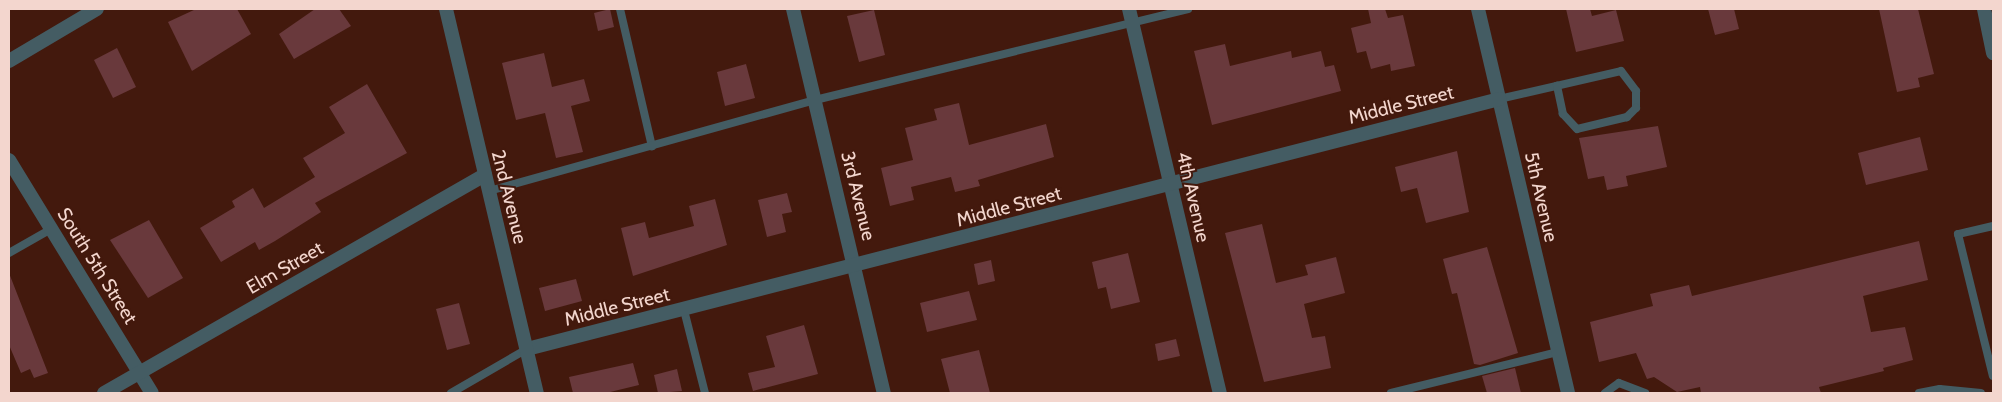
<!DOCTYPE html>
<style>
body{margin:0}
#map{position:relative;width:2002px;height:402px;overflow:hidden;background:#43190d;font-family:Cabin,sans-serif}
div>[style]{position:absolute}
.building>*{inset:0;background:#69393c}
.service>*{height:8px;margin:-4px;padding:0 4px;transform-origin:4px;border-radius:4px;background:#445c63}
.minor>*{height:14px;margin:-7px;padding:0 7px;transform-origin:7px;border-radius:7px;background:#445c63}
.tertiary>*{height:14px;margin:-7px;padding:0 7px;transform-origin:7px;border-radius:7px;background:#445c63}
span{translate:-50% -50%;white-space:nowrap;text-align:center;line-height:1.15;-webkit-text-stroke:4px #43190d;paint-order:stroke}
.street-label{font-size:19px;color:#f3d6ce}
.frame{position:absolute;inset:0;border:10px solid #f3d6ce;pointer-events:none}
</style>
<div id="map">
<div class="building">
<i style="clip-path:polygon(196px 9px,237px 9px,251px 34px,192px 71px,168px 22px)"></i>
<i style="clip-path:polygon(315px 9px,339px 9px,351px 26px,294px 59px,279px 34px)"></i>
<i style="clip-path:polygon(610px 9px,614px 27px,598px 31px,594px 13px)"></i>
<i style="clip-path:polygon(1368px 9px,1385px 9px,1388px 18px,1403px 15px,1415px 66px,1391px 71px,1390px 64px,1371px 69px,1366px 51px,1357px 53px,1351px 28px,1371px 23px)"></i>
<i style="clip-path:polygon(1566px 9px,1590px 9px,1592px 16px,1616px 10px,1624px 41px,1576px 52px)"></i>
<i style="clip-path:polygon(1708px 9px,1734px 9px,1739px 29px,1715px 35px)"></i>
<i style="clip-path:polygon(1879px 9px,1918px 9px,1934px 74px,1918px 78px,1920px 87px,1897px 92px)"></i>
<i style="clip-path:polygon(874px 10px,885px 55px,859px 62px,847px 16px)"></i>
<i style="clip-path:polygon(1225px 44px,1230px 66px,1291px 51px,1292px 58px,1321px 51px,1325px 67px,1334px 65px,1341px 91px,1212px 125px,1194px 51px)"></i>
<i style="clip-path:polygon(117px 48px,136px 87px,113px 98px,94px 60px)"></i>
<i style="clip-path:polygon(544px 53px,552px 87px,584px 79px,590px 101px,571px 106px,583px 152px,556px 158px,545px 113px,516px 120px,502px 63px)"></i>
<i style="clip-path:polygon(746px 64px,755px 98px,725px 106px,717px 72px)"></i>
<i style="clip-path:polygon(367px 84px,407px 153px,315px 203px,321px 212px,275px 241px,259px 250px,255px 242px,221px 262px,200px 228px,235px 207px,232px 201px,253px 188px,264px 208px,315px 177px,303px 158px,345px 133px,329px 107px)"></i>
<i style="clip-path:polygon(959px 103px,969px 145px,1046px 124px,1054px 157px,978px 180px,980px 186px,955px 192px,951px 177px,911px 187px,914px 200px,890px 206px,881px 168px,913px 160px,905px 128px,937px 120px,934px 109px)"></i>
<i style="clip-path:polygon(1658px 126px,1667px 167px,1626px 176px,1628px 186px,1607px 190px,1604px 176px,1588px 179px,1579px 138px)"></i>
<i style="clip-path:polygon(1920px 137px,1928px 170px,1866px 185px,1858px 153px)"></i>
<i style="clip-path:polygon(1457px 151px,1469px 212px,1426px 223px,1417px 188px,1401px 192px,1395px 167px)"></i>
<i style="clip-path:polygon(787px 193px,792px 212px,782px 214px,786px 232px,767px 237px,758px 200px)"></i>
<i style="clip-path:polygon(715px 199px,727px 245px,633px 276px,621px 228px,645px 222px,649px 238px,694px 226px,689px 206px)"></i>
<i style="clip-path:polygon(149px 220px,183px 278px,148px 298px,110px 240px)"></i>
<i style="clip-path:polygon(1262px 224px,1276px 283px,1308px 275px,1305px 265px,1336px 257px,1345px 293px,1304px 304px,1312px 338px,1325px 336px,1331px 368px,1264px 382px,1225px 233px)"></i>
<i style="clip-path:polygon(1919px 241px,1928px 280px,1863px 296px,1871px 332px,1905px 327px,1913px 360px,1883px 368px,1884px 371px,1819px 387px,1821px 393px,1701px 393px,1700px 387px,1677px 392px,1654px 377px,1647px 379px,1636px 353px,1599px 362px,1590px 322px,1653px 306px,1650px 294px,1689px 285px,1692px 296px)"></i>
<i style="clip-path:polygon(1487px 247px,1518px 353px,1480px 365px,1474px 364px,1457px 293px,1452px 294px,1443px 259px)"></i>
<i style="clip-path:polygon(1128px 253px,1140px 302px,1111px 309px,1106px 287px,1098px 289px,1092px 262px)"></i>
<i style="clip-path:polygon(991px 260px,995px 281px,978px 285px,974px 264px)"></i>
<i style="clip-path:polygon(9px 273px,48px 373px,34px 378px,30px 369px,21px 373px,9px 345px)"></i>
<i style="clip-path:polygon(576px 279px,582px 301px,545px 311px,539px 288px)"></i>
<i style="clip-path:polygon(969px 291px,977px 320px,927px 332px,920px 303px)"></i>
<i style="clip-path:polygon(459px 303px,470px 344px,447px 350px,436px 309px)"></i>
<i style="clip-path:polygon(804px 325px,818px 374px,753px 391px,748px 373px,775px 367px,766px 336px)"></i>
<i style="clip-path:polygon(1176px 339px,1180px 356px,1158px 361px,1155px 344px)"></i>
<i style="clip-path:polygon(979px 350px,990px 393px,950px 393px,941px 359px)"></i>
<i style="clip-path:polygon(633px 363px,639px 385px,606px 393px,573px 393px,569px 377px)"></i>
<i style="clip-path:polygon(1515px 368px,1521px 393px,1487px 393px,1482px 376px)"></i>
<i style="clip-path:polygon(677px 369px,682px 391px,658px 393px,654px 375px)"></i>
</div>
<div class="service">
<i style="left:620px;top:9px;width:141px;rotate:76.9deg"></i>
<i style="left:1499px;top:99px;width:125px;rotate:-12.9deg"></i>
<i style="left:1621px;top:71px;width:25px;rotate:53deg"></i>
<i style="left:1636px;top:91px;width:17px;rotate:90deg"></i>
<i style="left:1636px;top:108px;width:13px;rotate:135deg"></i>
<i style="left:1627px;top:117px;width:51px;rotate:166.5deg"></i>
<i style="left:1577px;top:129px;width:21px;rotate:-133deg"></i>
<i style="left:1563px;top:114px;width:29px;rotate:-102deg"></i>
<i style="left:489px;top:191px;width:338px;rotate:-15.6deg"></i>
<i style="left:815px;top:100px;width:384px;rotate:-13.7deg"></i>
<i style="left:1993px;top:226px;width:36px;rotate:167deg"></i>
<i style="left:1958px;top:234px;width:146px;rotate:76.2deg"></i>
<i style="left:9px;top:253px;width:48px;rotate:-29.7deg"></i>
<i style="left:684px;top:310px;width:86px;rotate:75.8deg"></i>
<i style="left:451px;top:393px;width:88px;rotate:-30.1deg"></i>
<i style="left:1391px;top:393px;width:172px;rotate:-13.8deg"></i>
<i style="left:1605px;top:393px;width:17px;rotate:-36deg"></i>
<i style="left:1619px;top:383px;width:28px;rotate:21deg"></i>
<i style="left:1919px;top:393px;width:21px;rotate:-11deg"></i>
<i style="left:1940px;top:389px;width:41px;rotate:5.6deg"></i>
</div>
<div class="minor">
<i style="left:793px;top:9px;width:395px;rotate:76.7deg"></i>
<i style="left:1129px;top:9px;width:395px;rotate:76.7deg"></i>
<i style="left:1478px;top:9px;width:394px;rotate:76.8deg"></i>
<i style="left:1984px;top:9px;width:45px;rotate:78.4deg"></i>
<i style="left:9px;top:61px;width:102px;rotate:-30.6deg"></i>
<i style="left:9px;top:160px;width:273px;rotate:58.5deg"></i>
<i style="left:527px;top:349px;width:1004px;rotate:-14.42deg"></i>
<i style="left:104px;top:393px;width:439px;rotate:-29.8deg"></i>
</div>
<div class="tertiary">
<i style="left:446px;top:9px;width:395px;rotate:76.7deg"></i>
</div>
<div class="street-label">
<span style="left:1401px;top:105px;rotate:-14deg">Middle Street</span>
<span style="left:858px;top:196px;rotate:76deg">3rd Avenue</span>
<span style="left:509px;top:197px;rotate:76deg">2nd Avenue</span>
<span style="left:1193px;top:197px;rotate:77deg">4th Avenue</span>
<span style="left:1541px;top:197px;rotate:77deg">5th Avenue</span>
<span style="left:1009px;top:207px;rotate:-15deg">Middle Street</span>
<span style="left:97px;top:266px;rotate:58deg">South 5th Street</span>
<span style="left:285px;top:268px;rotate:-30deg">Elm Street</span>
<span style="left:617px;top:307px;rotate:-14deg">Middle Street</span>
</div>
<div class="frame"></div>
</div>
